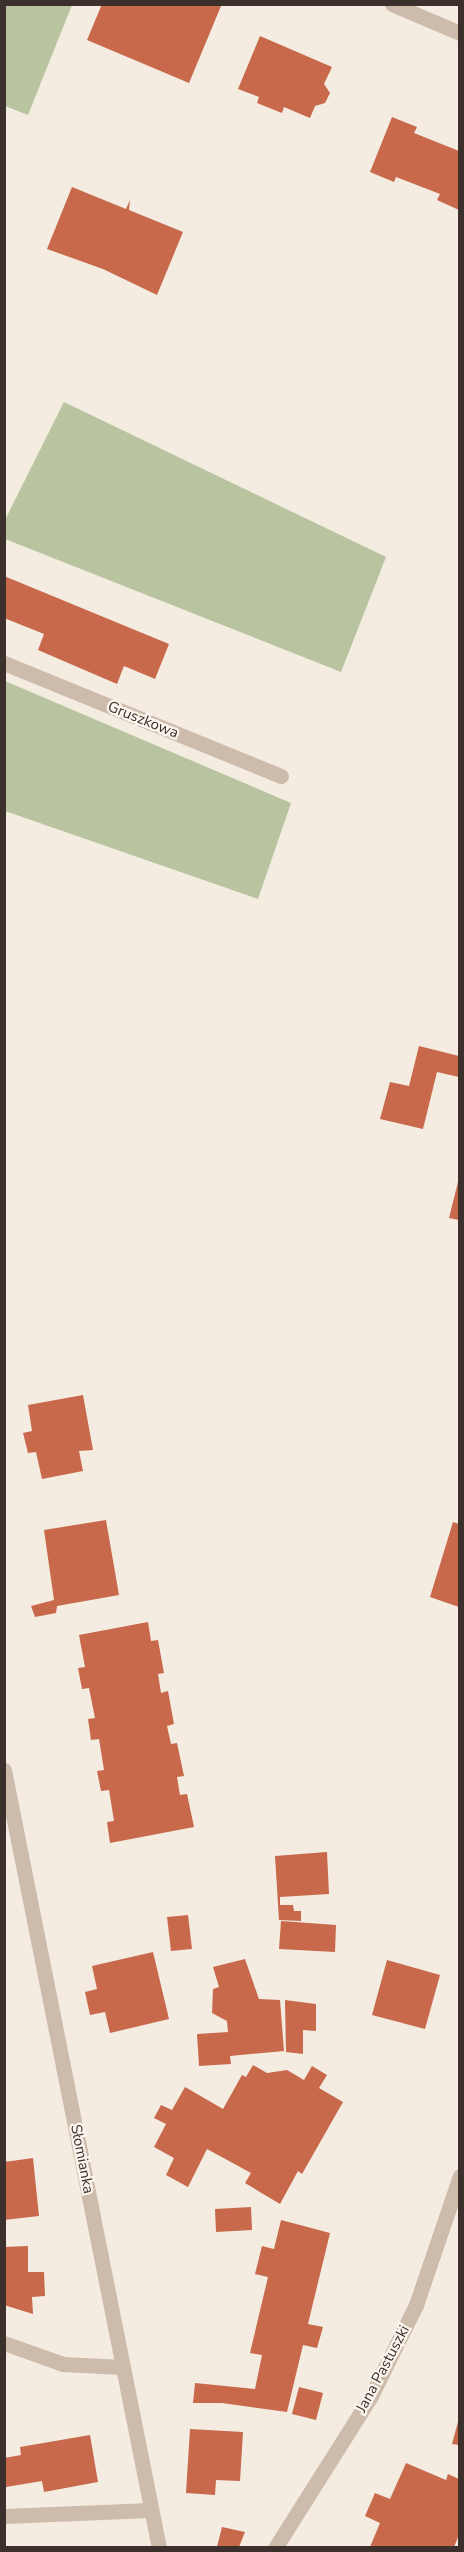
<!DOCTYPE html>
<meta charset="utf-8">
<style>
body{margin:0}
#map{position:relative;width:464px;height:2552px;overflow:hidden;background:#f4ebe1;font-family:"Nunito Sans",sans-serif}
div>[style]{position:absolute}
.green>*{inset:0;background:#b8c4a0}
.building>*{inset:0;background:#c8694b}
.minor>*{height:15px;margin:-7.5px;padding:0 7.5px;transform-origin:7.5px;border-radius:7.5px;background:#cdbbac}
span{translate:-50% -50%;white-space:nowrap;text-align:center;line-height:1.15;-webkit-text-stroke:4.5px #fbf5ee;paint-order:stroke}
.street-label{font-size:15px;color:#3b302b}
.frame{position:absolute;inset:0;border:6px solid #3b302b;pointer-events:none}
</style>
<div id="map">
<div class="green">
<i style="clip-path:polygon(4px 5px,72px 5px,28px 115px,5px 106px)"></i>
<i style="clip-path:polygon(64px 402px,386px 557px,341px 672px,5px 539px,5px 520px)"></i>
<i style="clip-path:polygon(5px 681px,291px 803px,258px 899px,5px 811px)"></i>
</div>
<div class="building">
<i style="clip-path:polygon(102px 4px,216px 4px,221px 6px,189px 83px,87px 40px)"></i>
<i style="clip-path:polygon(260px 36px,332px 67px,324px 84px,330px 93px,325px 103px,315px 106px,310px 118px,284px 107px,282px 113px,257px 103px,259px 97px,238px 89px)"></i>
<i style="clip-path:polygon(392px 117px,417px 127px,414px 133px,459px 151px,459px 210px,437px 200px,440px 194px,396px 177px,394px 182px,370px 172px)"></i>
<i style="clip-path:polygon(72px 187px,126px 209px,130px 200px,129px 210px,183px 232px,157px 295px,103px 269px,47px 249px)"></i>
<i style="clip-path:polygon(4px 576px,169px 644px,155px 679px,124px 666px,117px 684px,38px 650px,44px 634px,4px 618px)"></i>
<i style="clip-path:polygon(419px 1046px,459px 1056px,459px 1077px,437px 1072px,423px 1129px,380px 1119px,390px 1082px,409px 1086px)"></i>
<i style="clip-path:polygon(459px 1178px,459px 1220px,449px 1218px)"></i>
<i style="clip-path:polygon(83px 1395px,93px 1450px,79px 1451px,83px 1471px,42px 1479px,36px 1452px,28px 1453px,23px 1433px,32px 1431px,28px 1405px)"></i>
<i style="clip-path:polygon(106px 1520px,119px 1595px,57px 1606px,56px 1613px,35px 1617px,31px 1606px,54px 1600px,44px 1530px)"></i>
<i style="clip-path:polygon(453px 1522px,459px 1524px,459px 1607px,430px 1597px)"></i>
<i style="clip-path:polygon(148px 1622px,151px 1641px,158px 1640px,164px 1673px,158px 1674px,161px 1693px,168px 1691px,174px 1724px,167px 1726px,171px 1744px,177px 1743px,184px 1776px,177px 1777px,180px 1795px,187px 1794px,194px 1827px,110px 1843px,107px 1822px,114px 1821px,109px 1790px,101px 1791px,97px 1771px,104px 1770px,99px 1739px,91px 1740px,88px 1719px,95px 1718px,89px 1688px,82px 1689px,78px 1668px,85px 1667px,79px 1635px)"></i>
<i style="clip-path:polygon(327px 1852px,329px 1894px,280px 1897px,280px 1905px,293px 1905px,294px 1911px,301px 1911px,301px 1921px,279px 1920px,275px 1856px)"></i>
<i style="clip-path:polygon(188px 1915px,192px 1949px,171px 1951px,167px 1917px)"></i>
<i style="clip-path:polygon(281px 1921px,336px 1925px,335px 1952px,279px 1949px)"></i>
<i style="clip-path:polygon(153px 1952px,169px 2019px,110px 2033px,105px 2012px,90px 2015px,85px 1992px,97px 1989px,92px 1966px)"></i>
<i style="clip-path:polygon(245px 1959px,259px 1999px,280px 2000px,284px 2051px,230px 2056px,231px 2064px,199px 2066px,197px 2034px,228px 2032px,227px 2021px,212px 2013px,213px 1989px,219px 1987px,213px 1967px)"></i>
<i style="clip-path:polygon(387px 1960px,440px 1975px,425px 2029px,372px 2015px)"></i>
<i style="clip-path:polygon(285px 2000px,316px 2004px,316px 2031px,303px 2030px,303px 2054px,286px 2052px)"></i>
<i style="clip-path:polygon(253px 2065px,267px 2073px,287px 2070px,304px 2080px,312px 2066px,327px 2075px,319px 2088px,343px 2102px,302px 2174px,298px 2171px,280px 2204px,245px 2183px,251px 2173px,207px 2149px,188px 2187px,166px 2175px,174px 2158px,154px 2147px,166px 2124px,154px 2118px,161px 2105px,172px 2110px,185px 2087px,223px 2109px,242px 2075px,246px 2077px)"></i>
<i style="clip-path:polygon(33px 2158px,39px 2216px,4px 2220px,4px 2162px)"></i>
<i style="clip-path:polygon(251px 2207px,252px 2230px,216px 2232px,215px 2209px)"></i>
<i style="clip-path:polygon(281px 2220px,330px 2233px,308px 2324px,323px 2327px,317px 2348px,303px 2345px,287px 2412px,222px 2403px,193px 2403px,195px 2383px,255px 2389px,262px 2355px,250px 2353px,268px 2277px,255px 2274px,262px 2246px,274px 2249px)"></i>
<i style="clip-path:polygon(28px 2246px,28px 2272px,44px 2272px,45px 2296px,32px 2297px,33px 2314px,4px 2305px,4px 2247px)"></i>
<i style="clip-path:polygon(299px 2387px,323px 2393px,316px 2420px,292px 2414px)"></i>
<i style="clip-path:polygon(459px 2418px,459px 2445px,452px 2444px)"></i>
<i style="clip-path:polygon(190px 2429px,243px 2432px,240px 2481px,216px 2480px,215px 2495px,186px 2493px)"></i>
<i style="clip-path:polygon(90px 2435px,98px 2482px,44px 2492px,42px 2481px,6px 2487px,4px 2458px,21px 2455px,20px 2447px)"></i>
<i style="clip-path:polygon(406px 2463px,446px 2480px,448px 2474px,459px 2479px,459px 2535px,454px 2547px,370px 2547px,380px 2523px,365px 2516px,375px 2493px,390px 2499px)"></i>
<i style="clip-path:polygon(222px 2527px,245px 2532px,239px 2547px,217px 2547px)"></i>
</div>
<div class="minor">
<i style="left:392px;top:4px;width:74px;rotate:23.1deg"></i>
<i style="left:4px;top:663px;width:299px;rotate:22.2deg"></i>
<i style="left:4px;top:1770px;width:793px;rotate:78.73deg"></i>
<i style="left:4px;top:2343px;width:63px;rotate:19.6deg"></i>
<i style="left:63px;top:2364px;width:60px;rotate:2.9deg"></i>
<i style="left:4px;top:2516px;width:146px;rotate:-2.4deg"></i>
<i style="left:275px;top:2548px;width:180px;rotate:-57.7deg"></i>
<i style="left:371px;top:2396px;width:102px;rotate:-63.7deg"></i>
<i style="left:416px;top:2305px;width:136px;rotate:-71.2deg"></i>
</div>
<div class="street-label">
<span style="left:143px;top:720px;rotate:22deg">Gruszkowa</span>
<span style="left:82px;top:2159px;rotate:79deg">Słomianka</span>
<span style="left:383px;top:2369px;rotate:-62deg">Jana Pastuszki</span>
</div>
<div class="frame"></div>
</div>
